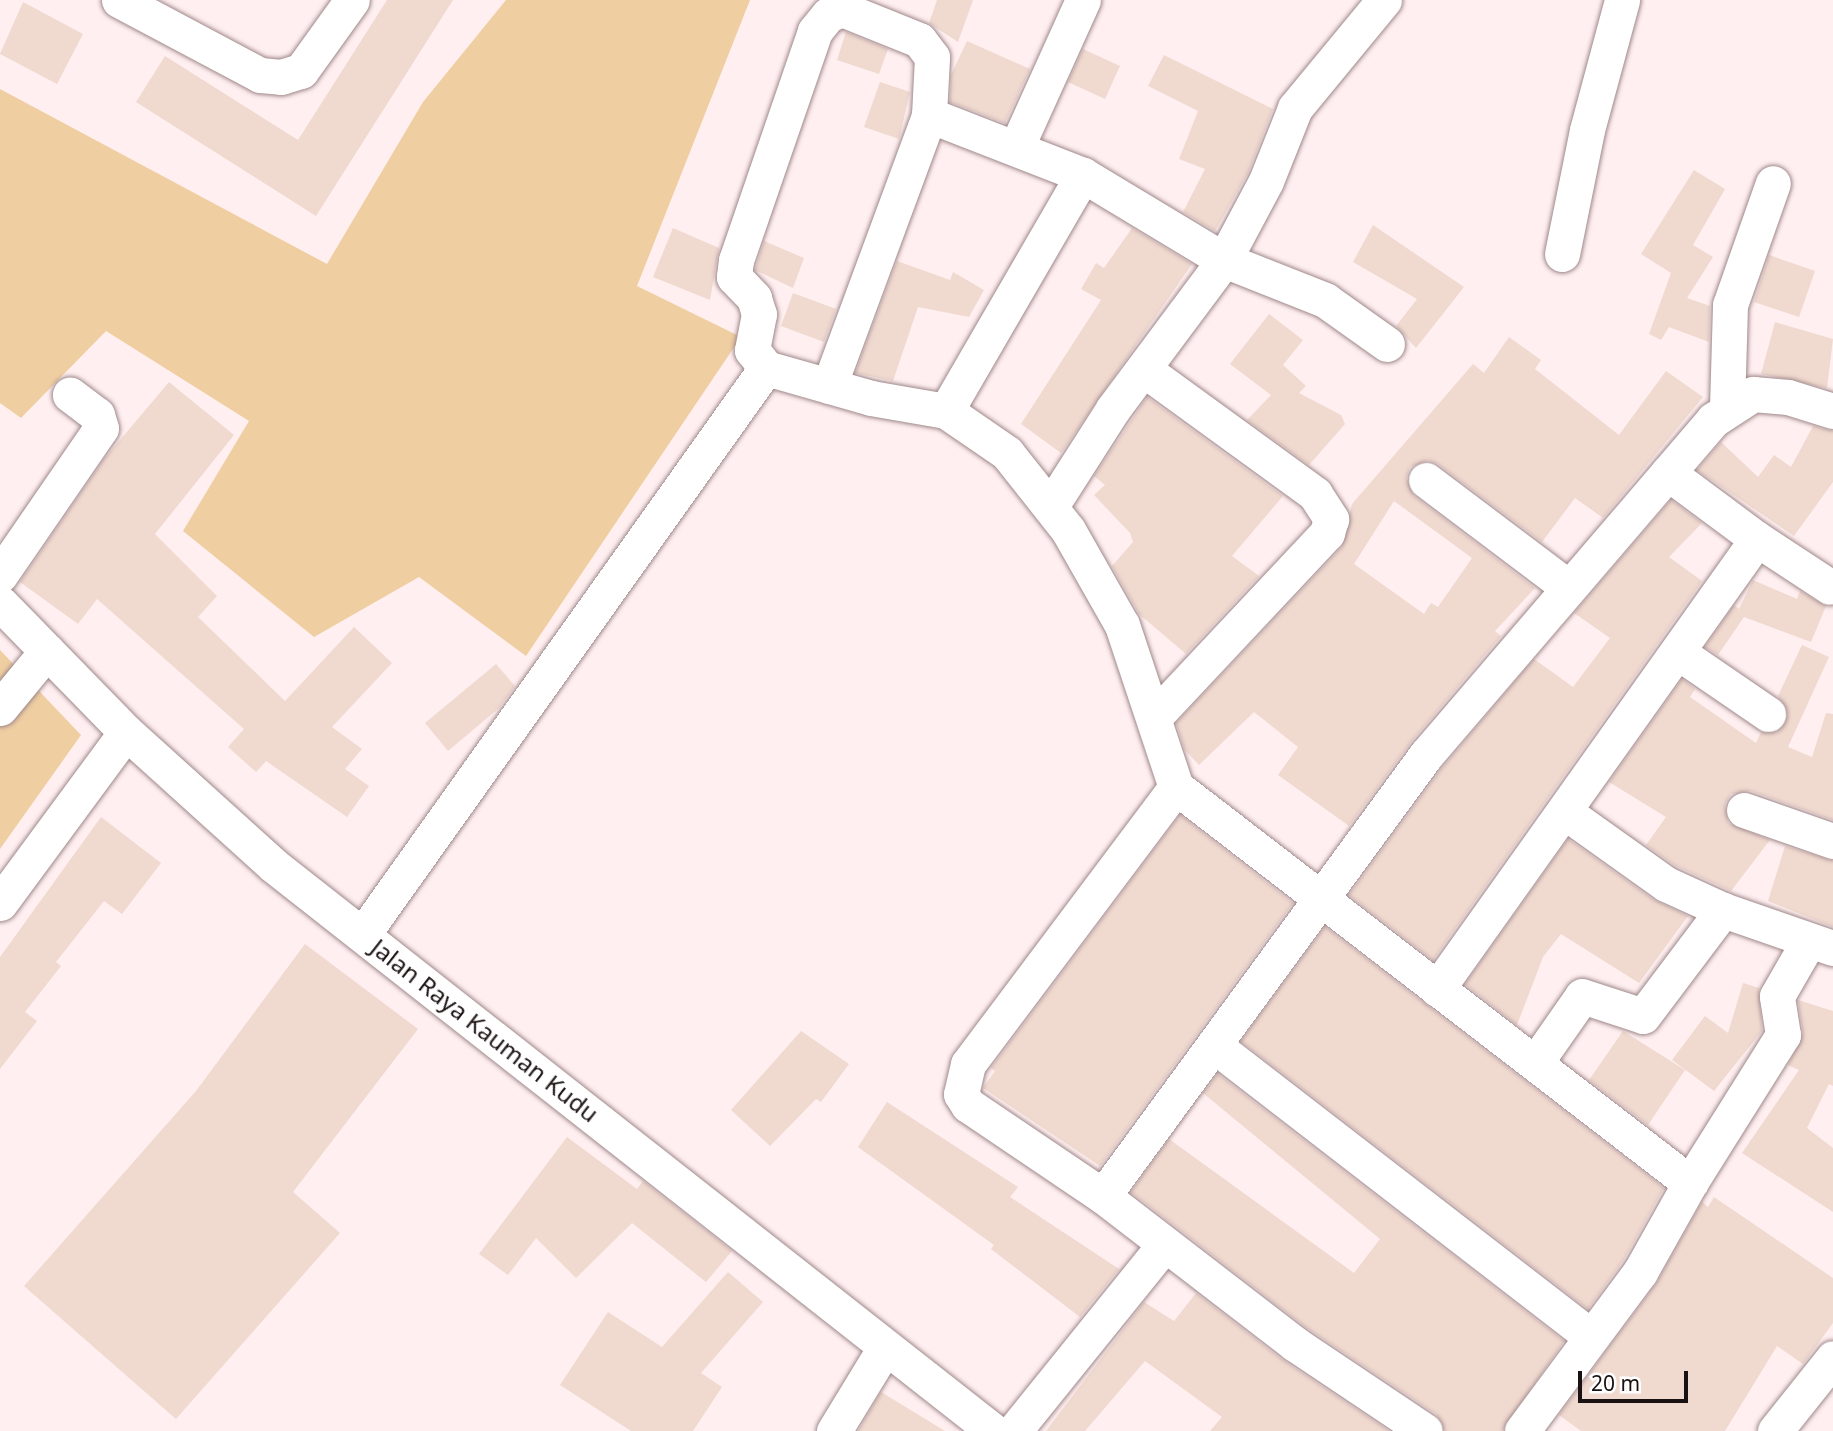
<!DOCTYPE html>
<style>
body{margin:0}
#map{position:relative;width:1833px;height:1431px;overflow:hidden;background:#ffeff0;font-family:"Noto Sans",sans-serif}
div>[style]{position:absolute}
.green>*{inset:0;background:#efcea1}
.building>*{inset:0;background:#f0d9cf}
.roads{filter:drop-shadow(0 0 2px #9f888a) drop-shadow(0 0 2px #9f888a)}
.minor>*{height:35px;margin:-17.5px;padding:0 17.5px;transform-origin:17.5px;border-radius:17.5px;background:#fff}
span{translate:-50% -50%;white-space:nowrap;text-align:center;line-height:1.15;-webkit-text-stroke:5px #fff;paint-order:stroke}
.street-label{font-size:24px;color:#1a1112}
.scale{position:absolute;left:1578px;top:1371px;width:110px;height:32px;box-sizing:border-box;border:4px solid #1a1112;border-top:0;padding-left:9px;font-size:21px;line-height:24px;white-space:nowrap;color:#1a1112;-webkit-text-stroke:5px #fff;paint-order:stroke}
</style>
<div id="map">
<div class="green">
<i style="clip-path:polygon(506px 0,750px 0,637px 286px,741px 337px,526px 656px,419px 577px,314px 637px,183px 531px,249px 421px,106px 331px,21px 418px,0 403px,0 89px,327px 264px,423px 102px)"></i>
<i style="clip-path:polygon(0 650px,81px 735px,0 849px)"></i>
</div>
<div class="building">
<i style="clip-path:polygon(387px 0,453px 0,316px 216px,136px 102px,165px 56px,298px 140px)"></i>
<i style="clip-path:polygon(937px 0,973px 0,958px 42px,929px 23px)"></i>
<i style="clip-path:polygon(23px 2px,83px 34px,57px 84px,0 54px)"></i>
<i style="clip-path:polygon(846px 32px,888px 49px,879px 74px,837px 60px)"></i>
<i style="clip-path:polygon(967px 41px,1030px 69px,1005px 123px,950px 102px,951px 75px)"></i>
<i style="clip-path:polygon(1083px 49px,1120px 66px,1105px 99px,1068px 82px)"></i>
<i style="clip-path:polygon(1164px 55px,1273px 109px,1248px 173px,1215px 231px,1183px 212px,1205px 169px,1179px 159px,1198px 111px,1148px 86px)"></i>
<i style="clip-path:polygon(880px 82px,910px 92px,899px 139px,864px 127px)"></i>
<i style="clip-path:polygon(1694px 170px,1725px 189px,1693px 245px,1713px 257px,1687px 298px,1710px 306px,1709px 342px,1669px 327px,1661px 340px,1649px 334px,1671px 273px,1641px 254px)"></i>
<i style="clip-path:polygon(1373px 225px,1464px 287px,1416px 348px,1396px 326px,1417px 299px,1353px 262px)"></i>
<i style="clip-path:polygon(673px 228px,719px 248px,710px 300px,653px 277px)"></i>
<i style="clip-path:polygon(1132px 228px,1192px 264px,1061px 453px,1021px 424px,1101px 300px,1081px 289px,1096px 263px,1104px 268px)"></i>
<i style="clip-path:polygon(764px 241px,804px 258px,793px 288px,755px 270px)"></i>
<i style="clip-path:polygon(1769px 255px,1815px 271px,1799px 317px,1754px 302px)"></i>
<i style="clip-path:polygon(897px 261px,950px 280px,953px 272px,984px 290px,969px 317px,918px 307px,893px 381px,855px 373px)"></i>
<i style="clip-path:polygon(793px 293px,836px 309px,824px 342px,781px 326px)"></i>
<i style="clip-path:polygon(1269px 314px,1303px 340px,1283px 365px,1306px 386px,1299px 393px,1341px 415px,1345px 424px,1309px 465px,1247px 420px,1271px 395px,1230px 364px)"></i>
<i style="clip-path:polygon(1775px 322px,1833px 339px,1827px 388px,1761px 374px)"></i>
<i style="clip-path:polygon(evenodd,1509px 337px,1541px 360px,1535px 369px,1619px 435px,1666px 371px,1703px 397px,1603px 518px,1575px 498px,1542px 542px,1438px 464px,1428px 460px,1410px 467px,1406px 478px,1414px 496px,1535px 588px,1495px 631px,1501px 636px,1411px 742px,1349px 826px,1278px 775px,1298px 747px,1254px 712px,1199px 765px,1185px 750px,1176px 723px,1342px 547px,1352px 504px,1473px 364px,1484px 373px,1509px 337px,1394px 501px,1472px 558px,1438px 607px,1431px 603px,1424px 614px,1354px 564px,1394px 501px)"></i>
<i style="clip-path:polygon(169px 382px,234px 435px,155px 534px,217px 596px,198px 617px,285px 701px,354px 627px,392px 663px,332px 727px,362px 749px,345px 769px,369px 786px,347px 817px,266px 761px,256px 772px,228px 747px,244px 729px,97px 599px,78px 624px,20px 582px,104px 459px)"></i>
<i style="clip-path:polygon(1147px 397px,1283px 496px,1232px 556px,1259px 576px,1186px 654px,1139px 614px,1112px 566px,1133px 542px,1130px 533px,1094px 495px,1105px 485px,1094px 476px)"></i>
<i style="clip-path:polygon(1813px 426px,1833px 431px,1833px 482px,1794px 536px,1697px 470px,1721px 442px,1758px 477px,1774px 455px,1791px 467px)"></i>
<i style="clip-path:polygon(1671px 500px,1702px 523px,1669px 557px,1702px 581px,1433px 960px,1349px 895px,1442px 768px,1534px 659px,1573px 687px,1610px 638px,1574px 613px)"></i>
<i style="clip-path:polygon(1753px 580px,1797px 599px,1800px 591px,1826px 606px,1811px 642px,1744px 617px,1718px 655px,1705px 647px,1734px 605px,1739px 609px)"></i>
<i style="clip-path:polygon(1802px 645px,1829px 657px,1788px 747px,1812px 757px,1826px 713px,1833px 714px,1833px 820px,1751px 791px,1731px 794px,1725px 804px,1728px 823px,1770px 840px,1731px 891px,1676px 866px,1646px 845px,1666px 817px,1609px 782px,1682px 679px,1695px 689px,1690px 697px,1756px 743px,1761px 732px,1777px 732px,1788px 715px,1778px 696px)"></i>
<i style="clip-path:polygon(496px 664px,515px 686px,499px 708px,448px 751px,425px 723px)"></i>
<i style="clip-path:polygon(1180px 815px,1293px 903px,1100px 1166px,983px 1088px,995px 1071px,991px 1068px)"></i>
<i style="clip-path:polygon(101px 817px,161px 863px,122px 914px,104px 901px,56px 962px,61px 966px,25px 1012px,37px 1021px,0 1069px,0 957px)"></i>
<i style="clip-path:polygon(1568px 839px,1654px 900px,1688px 916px,1639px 983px,1561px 934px,1543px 957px,1517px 1025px,1465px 984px)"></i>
<i style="clip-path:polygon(1785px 846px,1833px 861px,1833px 927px,1768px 901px)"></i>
<i style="clip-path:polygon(1325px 927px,1664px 1188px,1623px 1261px,1588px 1309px,1241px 1041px)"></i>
<i style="clip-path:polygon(305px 944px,418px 1029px,293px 1192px,340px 1233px,176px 1419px,24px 1286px,196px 1091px)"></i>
<i style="clip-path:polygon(1743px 983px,1759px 988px,1762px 1031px,1714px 1091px,1672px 1060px,1705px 1016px,1728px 1033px)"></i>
<i style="clip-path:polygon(1798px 1000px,1833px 1011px,1833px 1086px,1829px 1084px,1807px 1128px,1833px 1148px,1833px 1212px,1742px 1153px,1799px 1070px,1788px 1065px,1803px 1033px)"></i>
<i style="clip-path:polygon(801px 1031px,849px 1064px,821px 1102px,816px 1099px,770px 1146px,731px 1110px)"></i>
<i style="clip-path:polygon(1623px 1031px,1685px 1070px,1648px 1125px,1589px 1080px)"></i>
<i style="clip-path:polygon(1218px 1074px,1564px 1341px,1502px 1431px,1445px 1431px,1436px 1414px,1307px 1328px,1131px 1192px,1169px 1139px,1354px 1273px,1380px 1239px,1203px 1093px)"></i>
<i style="clip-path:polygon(887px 1102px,1018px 1187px,1010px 1197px,1119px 1269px,1080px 1317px,991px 1249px,994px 1245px,858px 1147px)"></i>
<i style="clip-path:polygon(567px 1137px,637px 1189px,643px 1181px,732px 1251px,706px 1282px,632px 1223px,576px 1278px,536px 1238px,508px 1275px,479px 1254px)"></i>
<i style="clip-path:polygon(1714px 1197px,1833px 1278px,1833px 1323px,1803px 1364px,1777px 1346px,1725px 1431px,1581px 1431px,1559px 1415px,1656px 1284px,1702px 1202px,1708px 1207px)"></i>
<i style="clip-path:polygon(728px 1272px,763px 1302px,701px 1373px,722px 1387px,693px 1431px,631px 1431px,560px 1385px,608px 1312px,662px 1347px)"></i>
<i style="clip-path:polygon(1196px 1293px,1284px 1361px,1389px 1431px,1210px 1431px,1222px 1417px,1145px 1361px,1085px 1431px,1046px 1431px,1144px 1302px,1174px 1321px)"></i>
<i style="clip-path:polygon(881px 1392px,945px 1431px,858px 1431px)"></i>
</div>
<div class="roads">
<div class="minor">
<i style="left:119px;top:0;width:160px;rotate:28deg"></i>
<i style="left:260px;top:75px;width:21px;rotate:5deg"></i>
<i style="left:281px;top:77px;width:21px;rotate:-17deg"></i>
<i style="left:301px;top:71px;width:87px;rotate:-54.3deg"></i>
<i style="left:929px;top:115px;width:165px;rotate:21.3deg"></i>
<i style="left:1083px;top:175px;width:165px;rotate:31.1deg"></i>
<i style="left:1224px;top:260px;width:109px;rotate:21.6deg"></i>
<i style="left:1325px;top:300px;width:76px;rotate:35.4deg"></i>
<i style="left:1017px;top:146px;width:160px;rotate:-65.7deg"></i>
<i style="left:1562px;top:254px;width:126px;rotate:-78.6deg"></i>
<i style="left:1587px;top:130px;width:135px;rotate:-74.9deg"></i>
<i style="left:1146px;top:371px;width:209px;rotate:36deg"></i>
<i style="left:1315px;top:494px;width:30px;rotate:57deg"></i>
<i style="left:1331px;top:519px;width:15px;rotate:106deg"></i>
<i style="left:1327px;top:533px;width:253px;rotate:133.2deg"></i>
<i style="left:829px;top:386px;width:289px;rotate:-69.7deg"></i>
<i style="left:929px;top:115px;width:58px;rotate:-87deg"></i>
<i style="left:932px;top:57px;width:21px;rotate:-127deg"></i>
<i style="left:919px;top:40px;width:83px;rotate:-158.1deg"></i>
<i style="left:842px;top:9px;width:15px;rotate:157deg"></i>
<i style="left:828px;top:15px;width:21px;rotate:129deg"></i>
<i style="left:815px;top:31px;width:242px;rotate:109deg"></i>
<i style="left:736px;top:260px;width:17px;rotate:97deg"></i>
<i style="left:734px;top:277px;width:29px;rotate:46deg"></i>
<i style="left:754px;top:298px;width:17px;rotate:73deg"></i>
<i style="left:759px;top:314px;width:37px;rotate:101deg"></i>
<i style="left:752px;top:350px;width:23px;rotate:52deg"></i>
<i style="left:766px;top:368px;width:109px;rotate:15.9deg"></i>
<i style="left:871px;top:398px;width:76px;rotate:9.8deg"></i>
<i style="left:946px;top:411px;width:74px;rotate:34.5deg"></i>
<i style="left:1007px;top:453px;width:98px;rotate:51.6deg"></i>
<i style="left:1068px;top:530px;width:109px;rotate:60.4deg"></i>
<i style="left:1122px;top:625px;width:171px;rotate:71.6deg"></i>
<i style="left:1176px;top:787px;width:649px;rotate:37.61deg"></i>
<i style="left:1690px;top:1183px;width:102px;rotate:119.3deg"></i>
<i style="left:1640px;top:1272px;width:198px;rotate:126.6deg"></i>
<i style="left:1727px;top:407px;width:102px;rotate:-88.3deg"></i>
<i style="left:1730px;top:305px;width:129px;rotate:-70.6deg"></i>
<i style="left:946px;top:411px;width:273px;rotate:-59.9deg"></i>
<i style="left:1426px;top:480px;width:178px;rotate:37deg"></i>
<i style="left:1051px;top:506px;width:115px;rotate:-57.4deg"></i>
<i style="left:1113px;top:409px;width:186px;rotate:-53.3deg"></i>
<i style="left:1224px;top:260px;width:89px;rotate:-62deg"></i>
<i style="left:1266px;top:181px;width:79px;rotate:-68.3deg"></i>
<i style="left:1295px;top:108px;width:140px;rotate:-50.5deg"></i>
<i style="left:1757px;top:539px;width:87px;rotate:33.3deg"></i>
<i style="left:0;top:575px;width:178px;rotate:-55.5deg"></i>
<i style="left:101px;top:428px;width:14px;rotate:-107deg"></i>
<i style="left:97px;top:415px;width:34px;rotate:-143deg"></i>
<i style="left:0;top:603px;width:180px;rotate:45.7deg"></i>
<i style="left:126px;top:732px;width:198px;rotate:42.1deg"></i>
<i style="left:273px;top:865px;width:916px;rotate:38.17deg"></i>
<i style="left:1679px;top:653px;width:108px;rotate:34.4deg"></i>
<i style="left:0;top:708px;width:74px;rotate:-50.5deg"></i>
<i style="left:1176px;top:787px;width:346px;rotate:126.9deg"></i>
<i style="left:968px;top:1064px;width:31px;rotate:103deg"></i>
<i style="left:961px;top:1094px;width:13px;rotate:58deg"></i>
<i style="left:968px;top:1105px;width:163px;rotate:34deg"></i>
<i style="left:1103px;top:1196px;width:242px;rotate:37.6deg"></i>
<i style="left:1295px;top:1344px;width:156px;rotate:33.8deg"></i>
<i style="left:1744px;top:810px;width:94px;rotate:19.2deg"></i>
<i style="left:1565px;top:812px;width:124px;rotate:35.5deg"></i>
<i style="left:1666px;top:884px;width:63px;rotate:24.5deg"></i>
<i style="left:0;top:903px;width:212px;rotate:-53.6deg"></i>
<i style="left:363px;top:934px;width:695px;rotate:-54.55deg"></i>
<i style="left:1437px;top:989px;width:552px;rotate:-54.58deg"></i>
<i style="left:1757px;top:539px;width:111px;rotate:-143.4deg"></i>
<i style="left:1215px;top:1046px;width:475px;rotate:37.7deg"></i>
<i style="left:1536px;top:1062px;width:80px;rotate:-55.1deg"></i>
<i style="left:1582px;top:996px;width:64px;rotate:18.2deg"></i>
<i style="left:1643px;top:1016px;width:133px;rotate:-53deg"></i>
<i style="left:1723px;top:910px;width:116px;rotate:19.1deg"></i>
<i style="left:1690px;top:1183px;width:175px;rotate:-57.9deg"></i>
<i style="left:1783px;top:1035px;width:39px;rotate:-99deg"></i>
<i style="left:1777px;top:996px;width:62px;rotate:-60.1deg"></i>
<i style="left:1103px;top:1196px;width:547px;rotate:-53.78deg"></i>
<i style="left:1426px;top:755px;width:441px;rotate:-49.4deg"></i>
<i style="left:1713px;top:420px;width:48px;rotate:-33deg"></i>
<i style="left:1753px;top:394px;width:35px;rotate:5deg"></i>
<i style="left:1788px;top:397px;width:47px;rotate:17.3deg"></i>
<i style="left:834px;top:1431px;width:96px;rotate:-58.6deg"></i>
<i style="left:1014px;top:1431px;width:239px;rotate:-51.1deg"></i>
<i style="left:1775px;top:1431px;width:93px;rotate:-51.5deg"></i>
</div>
</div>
<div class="street-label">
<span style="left:485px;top:1030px;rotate:38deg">Jalan Raya Kauman Kudu</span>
</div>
<div class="scale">20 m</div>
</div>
